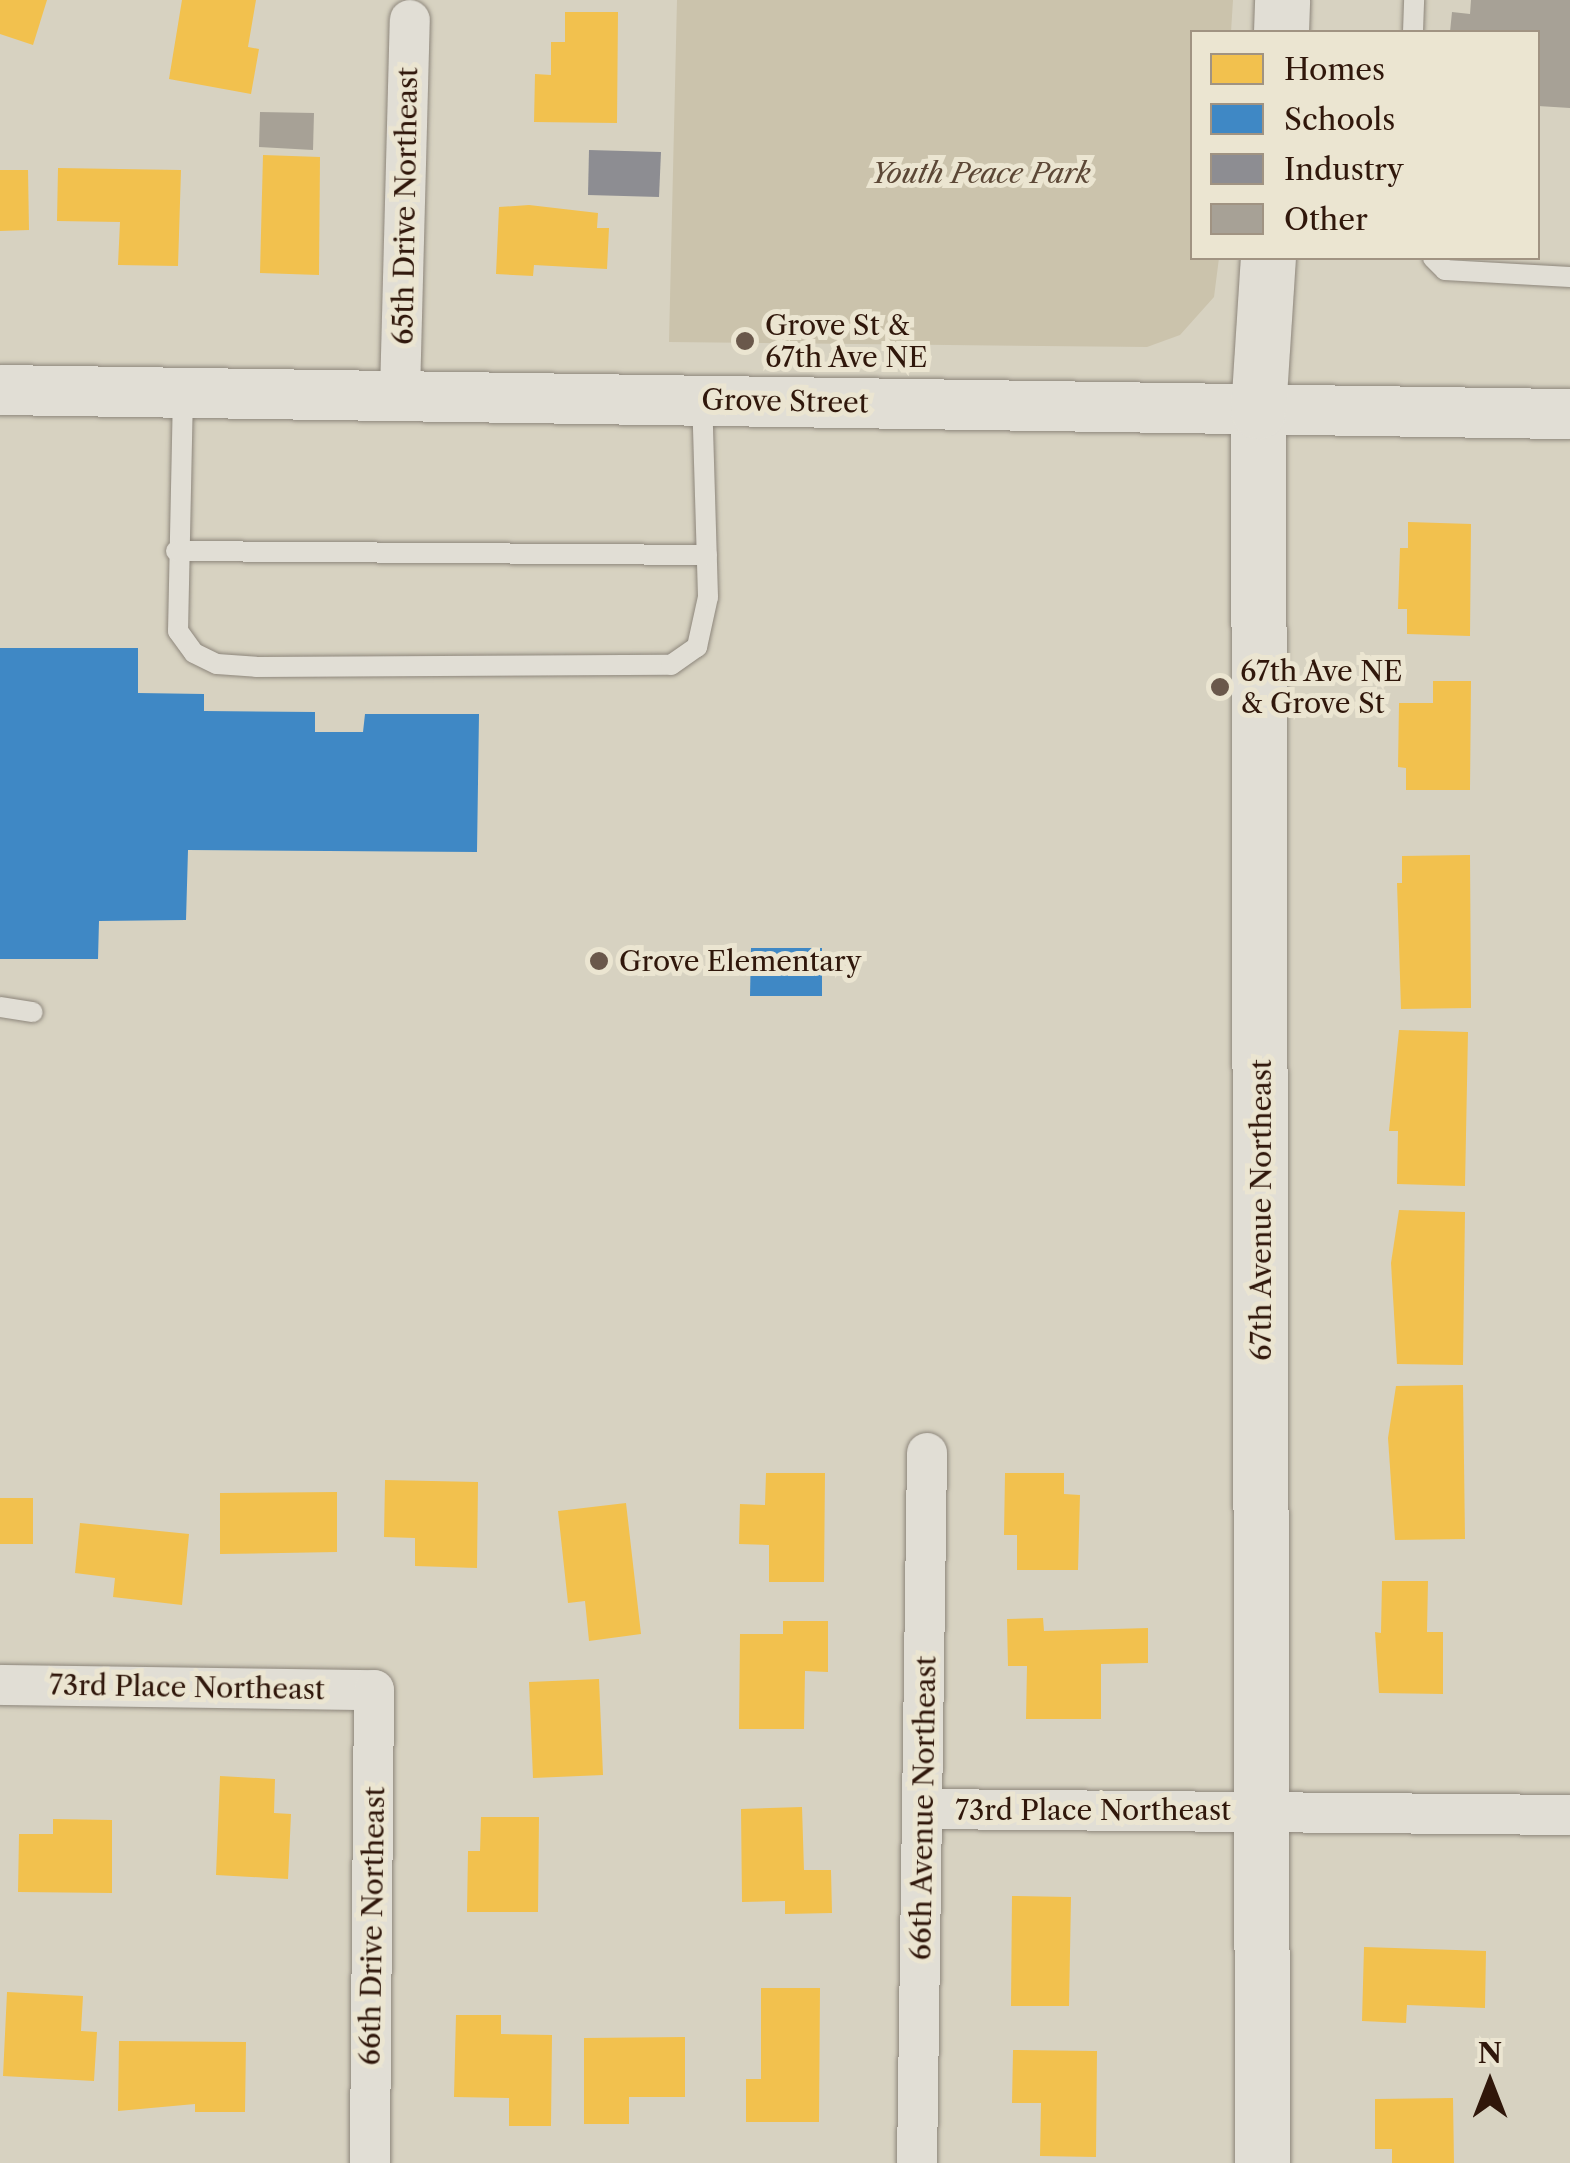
<!DOCTYPE html>
<style>
body{margin:0}
#map{position:relative;width:1570px;height:2163px;overflow:hidden;background:#d7d2c1;font-family:"Libre Caslon Text",serif}
div>[style]{position:absolute}
.green>*{inset:0;background:#cbc3ac}
.homes>*{inset:0;background:#f2c14e}
.schools>*{inset:0;background:#3f88c5}
.industry>*{inset:0;background:#8d8d92}
.building>*{inset:0;background:#a7a196}
.roads{filter:drop-shadow(0 0 2px #8d867b) drop-shadow(0 0 2px #8d867b)}
.service>*{height:20px;margin:-10px;padding:0 10px;transform-origin:10px;border-radius:10px;background:#e1ded5}
.minor>*{height:40px;margin:-20px;padding:0 20px;transform-origin:20px;border-radius:20px;background:#e1ded5}
.tertiary>*{height:50px;margin:-25px;padding:0 25px;transform-origin:25px;border-radius:25px;background:#e1ded5}
.secondary>*{height:55px;margin:-27.5px;padding:0 27.5px;transform-origin:27.5px;border-radius:27.5px;background:#e1ded5}
.dots>*{width:28px;height:28px;translate:-50% -50%;box-sizing:border-box;border:5px solid #ebe5d1;border-radius:50%}
span{translate:-50% -50%;white-space:nowrap;text-align:center;line-height:1.15;-webkit-text-stroke:10px #ebe5d1;paint-order:stroke}
.park-label{font-size:28px;color:#5c4736;font-style:italic}
.street-label{font-size:28px;color:#30170b}
.poi-label{font-size:28px;color:#30170b}
.left{translate:0 -50%;text-align:left}
.legend{position:absolute;left:1190px;top:30px;width:350px;height:230px;box-sizing:border-box;background:#ebe5d1;border:2px solid #a09382;margin:0;padding:12px 18px;list-style:none;font-size:30px;color:#30170b}
.legend li{display:flex;align-items:center;gap:20px;height:50px}
.legend b{width:50px;border:2px solid #a09382}
.north{position:absolute;left:1440px;top:2033px;width:100px;height:100px;-webkit-text-stroke:8px #ebe5d1;paint-order:stroke;rotate:0deg;font-size:28px;font-weight:700;line-height:40px;text-align:center;color:#30170b}
.north::after{content:'';display:block;margin:auto;width:35px;height:45px;background:#30170b;clip-path:polygon(50% 0,100% 100%,50% 72%,0 100%)}
</style>
<div id="map">
<div class="green">
<i style="clip-path:polygon(677px 0,1233px 0,1231px 32px,1192px 32px,1192px 258px,1219px 258px,1214px 297px,1180px 335px,1147px 347px,669px 342px)"></i>
</div>
<div class="homes">
<i style="clip-path:polygon(0 0,47px 0,33px 45px,0 34px)"></i>
<i style="clip-path:polygon(182px 0,256px 0,248px 47px,259px 49px,251px 94px,169px 79px)"></i>
<i style="clip-path:polygon(565px 12px,618px 12px,617px 123px,534px 122px,535px 74px,551px 75px,551px 42px,565px 42px)"></i>
<i style="clip-path:polygon(263px 155px,320px 157px,319px 275px,260px 273px)"></i>
<i style="clip-path:polygon(58px 168px,181px 170px,178px 266px,118px 265px,120px 222px,57px 221px)"></i>
<i style="clip-path:polygon(0 170px,28px 170px,29px 230px,0 231px)"></i>
<i style="clip-path:polygon(529px 205px,598px 213px,597px 228px,609px 228px,607px 269px,534px 265px,533px 276px,496px 274px,499px 207px)"></i>
<i style="clip-path:polygon(1408px 522px,1471px 524px,1470px 636px,1407px 634px,1407px 609px,1398px 609px,1400px 548px,1408px 548px)"></i>
<i style="clip-path:polygon(1433px 681px,1471px 681px,1470px 790px,1406px 790px,1406px 768px,1398px 767px,1399px 703px,1433px 703px)"></i>
<i style="clip-path:polygon(1470px 855px,1471px 1008px,1401px 1009px,1397px 883px,1402px 883px,1402px 856px)"></i>
<i style="clip-path:polygon(1399px 1030px,1468px 1032px,1465px 1186px,1397px 1184px,1398px 1131px,1389px 1131px)"></i>
<i style="clip-path:polygon(1399px 1210px,1465px 1212px,1463px 1365px,1397px 1364px,1391px 1263px)"></i>
<i style="clip-path:polygon(1463px 1385px,1465px 1539px,1395px 1540px,1388px 1438px,1396px 1386px)"></i>
<i style="clip-path:polygon(766px 1473px,825px 1473px,824px 1582px,769px 1582px,769px 1545px,739px 1544px,740px 1504px,765px 1505px)"></i>
<i style="clip-path:polygon(1005px 1473px,1064px 1473px,1064px 1494px,1080px 1495px,1078px 1570px,1017px 1570px,1017px 1535px,1004px 1535px)"></i>
<i style="clip-path:polygon(385px 1480px,478px 1482px,477px 1568px,415px 1566px,415px 1538px,384px 1537px)"></i>
<i style="clip-path:polygon(337px 1492px,337px 1552px,220px 1554px,220px 1493px)"></i>
<i style="clip-path:polygon(0 1498px,33px 1498px,33px 1544px,0 1544px)"></i>
<i style="clip-path:polygon(626px 1503px,641px 1634px,589px 1641px,585px 1601px,568px 1603px,558px 1511px)"></i>
<i style="clip-path:polygon(80px 1523px,189px 1534px,182px 1605px,113px 1597px,115px 1578px,75px 1573px)"></i>
<i style="clip-path:polygon(1382px 1581px,1428px 1581px,1427px 1632px,1443px 1632px,1443px 1694px,1379px 1693px,1375px 1632px,1381px 1633px)"></i>
<i style="clip-path:polygon(1043px 1618px,1044px 1631px,1148px 1628px,1148px 1663px,1101px 1664px,1101px 1719px,1026px 1719px,1027px 1666px,1008px 1666px,1007px 1619px)"></i>
<i style="clip-path:polygon(783px 1621px,828px 1621px,828px 1672px,805px 1671px,804px 1729px,739px 1729px,740px 1634px,783px 1634px)"></i>
<i style="clip-path:polygon(599px 1679px,603px 1775px,533px 1778px,529px 1682px)"></i>
<i style="clip-path:polygon(220px 1776px,275px 1779px,274px 1813px,291px 1814px,288px 1879px,216px 1875px)"></i>
<i style="clip-path:polygon(802px 1807px,804px 1870px,831px 1870px,832px 1913px,785px 1914px,785px 1901px,742px 1902px,741px 1809px)"></i>
<i style="clip-path:polygon(481px 1817px,539px 1817px,538px 1912px,467px 1912px,468px 1851px,480px 1851px)"></i>
<i style="clip-path:polygon(53px 1819px,112px 1820px,112px 1893px,18px 1892px,19px 1834px,53px 1834px)"></i>
<i style="clip-path:polygon(1012px 1896px,1071px 1897px,1069px 2006px,1011px 2006px)"></i>
<i style="clip-path:polygon(1364px 1947px,1486px 1951px,1485px 2008px,1407px 2005px,1406px 2023px,1362px 2021px)"></i>
<i style="clip-path:polygon(761px 1988px,820px 1988px,819px 2122px,746px 2122px,746px 2079px,761px 2079px)"></i>
<i style="clip-path:polygon(7px 1992px,83px 1996px,81px 2031px,97px 2032px,94px 2081px,3px 2076px)"></i>
<i style="clip-path:polygon(456px 2015px,501px 2015px,501px 2034px,552px 2035px,551px 2126px,509px 2126px,509px 2098px,454px 2097px)"></i>
<i style="clip-path:polygon(685px 2037px,685px 2097px,629px 2097px,629px 2124px,584px 2124px,584px 2038px)"></i>
<i style="clip-path:polygon(119px 2041px,246px 2042px,245px 2112px,195px 2112px,195px 2104px,118px 2111px)"></i>
<i style="clip-path:polygon(1013px 2050px,1097px 2051px,1096px 2157px,1040px 2156px,1041px 2103px,1012px 2103px)"></i>
<i style="clip-path:polygon(1453px 2098px,1454px 2163px,1392px 2163px,1392px 2149px,1375px 2149px,1375px 2099px)"></i>
</div>
<div class="schools">
<i style="clip-path:polygon(0 648px,138px 648px,138px 693px,204px 694px,204px 711px,315px 712px,315px 732px,363px 732px,365px 714px,479px 714px,477px 852px,188px 850px,186px 920px,99px 921px,98px 959px,0 959px)"></i>
<i style="clip-path:polygon(751px 948px,822px 948px,822px 996px,750px 996px)"></i>
</div>
<div class="industry">
<i style="clip-path:polygon(589px 150px,661px 152px,659px 197px,588px 195px)"></i>
</div>
<div class="building">
<i style="clip-path:polygon(1471px 0,1570px 0,1570px 108px,1538px 106px,1538px 32px,1450px 32px,1452px 12px,1470px 14px)"></i>
<i style="clip-path:polygon(260px 112px,314px 113px,313px 150px,259px 147px)"></i>
</div>
<div class="roads">
<div class="service">
<i style="left:1413px;top:32px;width:32px;rotate:-88deg"></i>
<i style="left:1433px;top:258px;width:17px;rotate:45deg"></i>
<i style="left:1445px;top:270px;width:125px;rotate:3.2deg"></i>
<i style="left:183px;top:393px;width:238px;rotate:91.2deg"></i>
<i style="left:178px;top:631px;width:27px;rotate:54deg"></i>
<i style="left:194px;top:653px;width:25px;rotate:26deg"></i>
<i style="left:217px;top:664px;width:39px;rotate:4deg"></i>
<i style="left:256px;top:667px;width:415px;rotate:-0.3deg"></i>
<i style="left:671px;top:665px;width:32px;rotate:-35deg"></i>
<i style="left:697px;top:647px;width:51px;rotate:-77.6deg"></i>
<i style="left:708px;top:597px;width:197px;rotate:-91.7deg"></i>
<i style="left:176px;top:551px;width:531px;rotate:0.43deg"></i>
<i style="left:0;top:1007px;width:33px;rotate:9deg"></i>
</div>
<div class="minor">
<i style="left:400px;top:393px;width:373px;rotate:-88.5deg"></i>
<i style="left:0;top:1685px;width:374px;rotate:0.8deg"></i>
<i style="left:374px;top:1690px;width:473px;rotate:90.5deg"></i>
<i style="left:924px;top:1809px;width:646px;rotate:0.53deg"></i>
<i style="left:917px;top:2163px;width:710px;rotate:-89.19deg"></i>
</div>
<div class="tertiary">
<i style="left:0;top:390px;width:1570px;rotate:0.88deg"></i>
</div>
<div class="secondary">
<i style="left:1281px;top:32px;width:32px;rotate:-88deg"></i>
<i style="left:1262px;top:2163px;width:1752px;rotate:-90.13deg"></i>
<i style="left:1258px;top:411px;width:153px;rotate:-86.3deg"></i>
</div>
</div>
<div class="dots">
<i style="left:745px;top:341px;background:#6a584b"></i>
<i style="left:1220px;top:687px;background:#6a584b"></i>
<i style="left:599px;top:961px;background:#6a584b"></i>
</div>
<div class="park-label">
<span style="left:981px;top:173px">Youth Peace Park</span>
</div>
<div class="street-label">
<span style="left:405px;top:206px;rotate:-89deg">65th Drive Northeast</span>
<span style="left:785px;top:401px;rotate:1deg">Grove Street</span>
<span style="left:1261px;top:1210px;rotate:-90deg">67th Avenue Northeast</span>
<span style="left:187px;top:1687px;rotate:1deg">73rd Place Northeast</span>
<span style="left:923px;top:1808px;rotate:-89deg">66th Avenue Northeast</span>
<span style="left:1093px;top:1810px">73rd Place Northeast</span>
<span style="left:372px;top:1926px;rotate:-89deg">66th Drive Northeast</span>
</div>
<div class="poi-label">
<span class="left" style="left:765px;top:341px">Grove St &amp;<br>67th Ave NE</span>
<span class="left" style="left:1240px;top:687px">67th Ave NE<br>&amp; Grove St</span>
<span class="left" style="left:619px;top:961px">Grove Elementary</span>
</div>
<ul class="legend">
<li><b style="height:28px;background:#f2c14e"></b>Homes</li>
<li><b style="height:28px;background:#3f88c5"></b>Schools</li>
<li><b style="height:28px;background:#8d8d92"></b>Industry</li>
<li><b style="height:28px;background:#a7a196"></b>Other</li>
</ul>
<div class="north">N</div>
</div>
